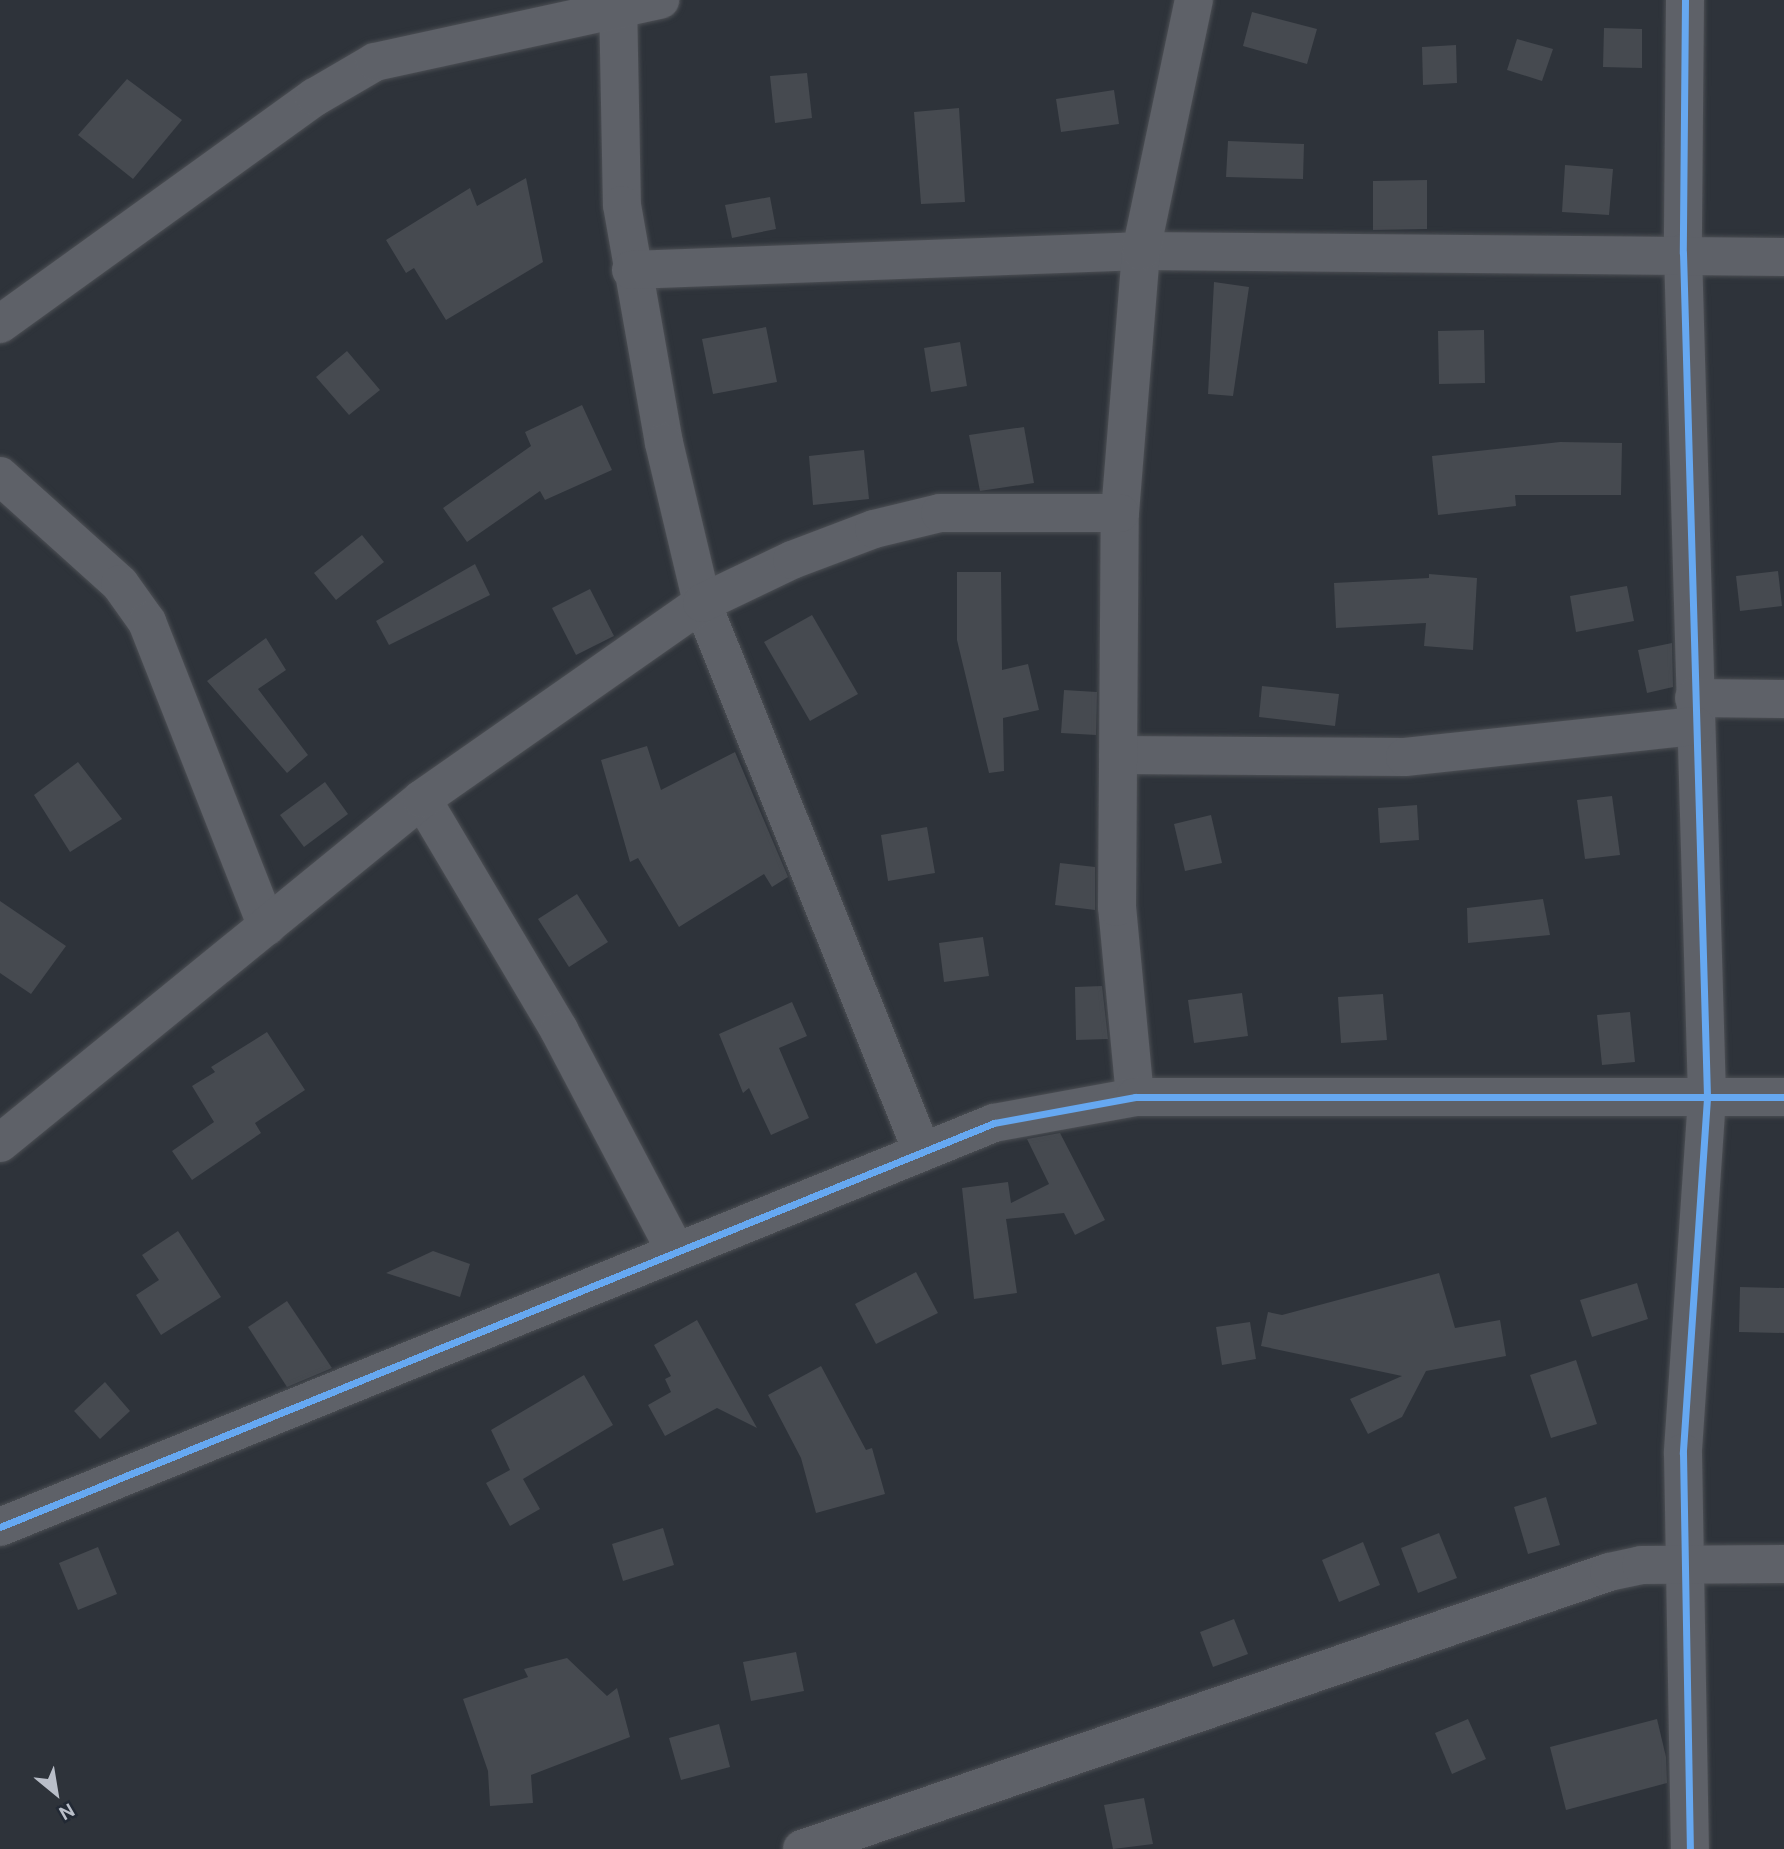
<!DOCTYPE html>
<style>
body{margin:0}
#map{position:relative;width:1784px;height:1849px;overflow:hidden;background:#2e333a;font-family:"DM Sans",sans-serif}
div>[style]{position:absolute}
.building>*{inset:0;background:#464a50}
.roads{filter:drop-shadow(0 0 2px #4c4f54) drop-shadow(0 0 2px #4c4f54)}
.minor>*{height:38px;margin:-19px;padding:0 19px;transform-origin:19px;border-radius:19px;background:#5e6168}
.cycleway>*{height:7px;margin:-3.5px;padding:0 3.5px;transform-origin:3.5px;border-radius:3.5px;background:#66a8f1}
span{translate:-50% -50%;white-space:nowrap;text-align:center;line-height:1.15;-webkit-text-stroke:5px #222934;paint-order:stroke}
.north{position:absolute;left:21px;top:1758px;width:70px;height:70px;-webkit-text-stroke:5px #222934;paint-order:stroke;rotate:150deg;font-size:19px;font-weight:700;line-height:28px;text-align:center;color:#babfc9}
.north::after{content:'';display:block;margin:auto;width:24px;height:32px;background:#babfc9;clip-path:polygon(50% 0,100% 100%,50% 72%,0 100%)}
</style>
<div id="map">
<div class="building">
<i style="clip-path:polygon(1252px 12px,1317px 29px,1307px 64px,1243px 46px)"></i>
<i style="clip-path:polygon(1604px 28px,1642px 29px,1642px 68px,1603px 67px)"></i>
<i style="clip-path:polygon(1517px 39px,1553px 49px,1542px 81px,1507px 70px)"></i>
<i style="clip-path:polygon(1456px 45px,1457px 83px,1423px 85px,1422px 47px)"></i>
<i style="clip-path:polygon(807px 73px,812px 118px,775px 123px,770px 76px)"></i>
<i style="clip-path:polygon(127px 79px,182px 120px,133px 179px,78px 135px)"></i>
<i style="clip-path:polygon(1114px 90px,1119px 124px,1061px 132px,1056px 99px)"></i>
<i style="clip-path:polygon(959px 108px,965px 202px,921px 204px,914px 112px)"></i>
<i style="clip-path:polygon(1228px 141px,1304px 144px,1303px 179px,1226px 177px)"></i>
<i style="clip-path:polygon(1565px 165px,1613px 169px,1609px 215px,1562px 212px)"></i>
<i style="clip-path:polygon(526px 178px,543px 262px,446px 320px,414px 268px,406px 273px,386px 240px,470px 188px,477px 206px)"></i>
<i style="clip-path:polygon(1427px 180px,1427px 229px,1373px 230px,1373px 181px)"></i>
<i style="clip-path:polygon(770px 197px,776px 229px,732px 238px,725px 205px)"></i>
<i style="clip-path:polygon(1214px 282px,1249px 287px,1233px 396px,1208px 394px)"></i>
<i style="clip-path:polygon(766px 327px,777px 382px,713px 394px,702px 339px)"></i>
<i style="clip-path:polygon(1484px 330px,1485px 383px,1439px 384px,1438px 331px)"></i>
<i style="clip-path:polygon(960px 342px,967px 386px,931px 392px,924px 348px)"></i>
<i style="clip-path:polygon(347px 351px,380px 390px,349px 415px,316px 377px)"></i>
<i style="clip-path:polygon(582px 405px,612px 470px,545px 500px,540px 491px,467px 542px,443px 508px,531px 446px,525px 432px)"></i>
<i style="clip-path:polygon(1024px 427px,1034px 483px,980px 491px,969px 435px)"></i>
<i style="clip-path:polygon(1560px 442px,1622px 443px,1621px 495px,1515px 495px,1516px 506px,1438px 515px,1432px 456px)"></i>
<i style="clip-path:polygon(864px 450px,869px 499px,813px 505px,809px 456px)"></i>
<i style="clip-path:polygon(362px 535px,384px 562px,336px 600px,314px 573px)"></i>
<i style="clip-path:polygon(475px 564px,490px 595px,389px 645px,376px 621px)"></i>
<i style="clip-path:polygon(1778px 571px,1782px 606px,1740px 611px,1736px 576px)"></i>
<i style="clip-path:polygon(957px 572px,1001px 572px,1002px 670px,1028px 664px,1039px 710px,1003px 718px,1004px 771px,989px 773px,957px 640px)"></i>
<i style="clip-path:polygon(1429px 574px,1477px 578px,1473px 650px,1424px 646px,1426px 623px,1336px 628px,1334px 583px,1429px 578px)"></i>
<i style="clip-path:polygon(1627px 586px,1634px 621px,1576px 632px,1570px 596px)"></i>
<i style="clip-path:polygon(590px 589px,614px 636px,576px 655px,552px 608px)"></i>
<i style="clip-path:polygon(812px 615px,858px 694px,810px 721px,764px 642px)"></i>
<i style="clip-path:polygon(266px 638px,286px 670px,258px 689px,308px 755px,287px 773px,207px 681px)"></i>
<i style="clip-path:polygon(1672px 643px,1673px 687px,1647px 693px,1638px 650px)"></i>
<i style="clip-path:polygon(1262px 686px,1339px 694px,1335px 726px,1259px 717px)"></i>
<i style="clip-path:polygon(1064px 690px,1097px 692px,1096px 735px,1061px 733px)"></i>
<i style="clip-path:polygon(647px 746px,661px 790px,735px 752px,788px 877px,772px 887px,764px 874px,679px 927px,638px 858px,630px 862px,601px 760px)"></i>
<i style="clip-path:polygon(78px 762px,122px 819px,70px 852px,34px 795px)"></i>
<i style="clip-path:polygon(325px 782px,348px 814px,304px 847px,280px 815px)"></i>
<i style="clip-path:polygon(1612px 796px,1620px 855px,1585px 859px,1577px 800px)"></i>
<i style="clip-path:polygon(1417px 805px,1419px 840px,1380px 843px,1378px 808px)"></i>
<i style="clip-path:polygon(1211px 815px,1222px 863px,1185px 871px,1174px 824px)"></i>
<i style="clip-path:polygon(927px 827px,935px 873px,888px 881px,881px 835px)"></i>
<i style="clip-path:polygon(1060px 863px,1095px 867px,1095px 910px,1055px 905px)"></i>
<i style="clip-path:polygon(577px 894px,608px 942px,569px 967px,538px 919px)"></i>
<i style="clip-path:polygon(1543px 899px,1550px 935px,1468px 943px,1467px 908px)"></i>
<i style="clip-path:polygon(0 901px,66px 946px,31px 994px,0 973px)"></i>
<i style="clip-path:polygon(983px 937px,989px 976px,944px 982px,939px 943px)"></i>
<i style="clip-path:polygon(1102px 986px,1108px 1039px,1076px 1040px,1075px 987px)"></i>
<i style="clip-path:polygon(1242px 993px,1248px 1036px,1194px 1043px,1188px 1000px)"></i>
<i style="clip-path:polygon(1383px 994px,1387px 1040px,1341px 1043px,1338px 997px)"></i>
<i style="clip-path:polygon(792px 1002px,807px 1036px,779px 1048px,809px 1118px,771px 1135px,749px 1088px,743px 1093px,719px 1034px)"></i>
<i style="clip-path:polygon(1630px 1012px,1635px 1062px,1602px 1065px,1597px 1015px)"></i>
<i style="clip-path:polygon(267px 1032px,305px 1090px,255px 1123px,261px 1133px,192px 1180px,172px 1151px,214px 1122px,192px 1086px,215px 1072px,211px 1067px)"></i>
<i style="clip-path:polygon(1060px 1133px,1105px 1220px,1075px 1235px,1064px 1213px,1006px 1219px,1017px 1293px,974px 1299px,962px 1188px,1008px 1182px,1011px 1203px,1049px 1184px,1027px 1139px)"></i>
<i style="clip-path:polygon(178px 1231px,221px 1297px,161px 1335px,136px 1295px,159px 1280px,142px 1255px)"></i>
<i style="clip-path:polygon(433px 1251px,470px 1264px,460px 1297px,386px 1273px)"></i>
<i style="clip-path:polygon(916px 1272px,938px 1313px,876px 1344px,855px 1304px)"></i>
<i style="clip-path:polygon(1439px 1273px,1455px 1328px,1500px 1320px,1506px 1356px,1426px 1371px,1402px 1417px,1368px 1434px,1350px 1399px,1402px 1376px,1261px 1346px,1268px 1312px,1282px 1315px)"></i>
<i style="clip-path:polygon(1637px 1283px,1648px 1319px,1592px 1337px,1580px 1300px)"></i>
<i style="clip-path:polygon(1740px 1287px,1784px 1288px,1784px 1333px,1739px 1332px)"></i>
<i style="clip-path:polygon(287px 1301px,332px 1368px,287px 1387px,248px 1327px)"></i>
<i style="clip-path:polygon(697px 1320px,757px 1428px,717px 1408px,665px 1436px,648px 1405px,671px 1392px,665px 1379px,671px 1376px,654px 1345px)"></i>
<i style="clip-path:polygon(1250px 1322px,1256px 1359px,1222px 1365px,1216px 1327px)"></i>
<i style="clip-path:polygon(1576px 1360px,1597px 1424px,1551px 1438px,1530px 1375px)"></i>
<i style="clip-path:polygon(821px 1366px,866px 1450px,872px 1448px,885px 1494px,816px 1513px,801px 1458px,768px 1395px)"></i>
<i style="clip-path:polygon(584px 1375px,613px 1425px,523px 1479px,540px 1509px,510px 1526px,486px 1483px,510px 1470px,491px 1430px)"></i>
<i style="clip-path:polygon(105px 1382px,130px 1411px,100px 1439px,74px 1411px)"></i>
<i style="clip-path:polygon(1546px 1497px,1560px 1545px,1528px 1554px,1514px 1507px)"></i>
<i style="clip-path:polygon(663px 1528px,674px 1565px,623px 1581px,612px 1544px)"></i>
<i style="clip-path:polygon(1439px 1533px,1457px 1578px,1418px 1593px,1401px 1548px)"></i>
<i style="clip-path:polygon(1363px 1542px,1380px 1585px,1339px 1602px,1322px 1560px)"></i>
<i style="clip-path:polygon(98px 1547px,117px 1594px,78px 1610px,59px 1563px)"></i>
<i style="clip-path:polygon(1234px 1619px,1248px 1654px,1213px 1667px,1200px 1632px)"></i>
<i style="clip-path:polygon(796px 1652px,804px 1691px,751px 1701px,743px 1662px)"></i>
<i style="clip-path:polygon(567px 1658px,607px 1696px,617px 1688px,630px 1737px,531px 1775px,533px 1803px,490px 1806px,488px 1771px,463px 1699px,528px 1677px,524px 1669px)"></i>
<i style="clip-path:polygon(1468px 1719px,1486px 1759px,1452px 1774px,1435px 1733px)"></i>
<i style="clip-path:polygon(1657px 1719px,1666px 1757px,1667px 1783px,1566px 1810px,1550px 1747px)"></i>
<i style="clip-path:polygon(719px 1724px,730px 1767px,681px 1780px,669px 1738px)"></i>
<i style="clip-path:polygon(1144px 1798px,1153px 1844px,1113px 1849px,1104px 1805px)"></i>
</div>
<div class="roads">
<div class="minor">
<i style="left:618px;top:0;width:205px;rotate:88.9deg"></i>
<i style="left:622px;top:205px;width:242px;rotate:80deg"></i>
<i style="left:664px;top:443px;width:164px;rotate:76.6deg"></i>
<i style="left:702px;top:603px;width:588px;rotate:68.14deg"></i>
<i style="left:1685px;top:0;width:253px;rotate:90.5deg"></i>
<i style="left:1683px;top:253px;width:845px;rotate:88.37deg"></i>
<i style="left:1707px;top:1098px;width:356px;rotate:93.9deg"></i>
<i style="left:1683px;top:1453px;width:396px;rotate:89deg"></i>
<i style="left:631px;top:270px;width:510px;rotate:-2.13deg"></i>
<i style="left:1141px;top:251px;width:643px;rotate:0.53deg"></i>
<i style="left:0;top:324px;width:388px;rotate:-35.8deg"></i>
<i style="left:315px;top:97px;width:69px;rotate:-30.3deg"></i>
<i style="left:375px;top:62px;width:292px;rotate:-12.3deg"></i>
<i style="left:0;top:476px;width:161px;rotate:42deg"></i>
<i style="left:120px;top:584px;width:47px;rotate:54.6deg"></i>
<i style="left:147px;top:622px;width:327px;rotate:68.5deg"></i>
<i style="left:1694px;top:698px;width:90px;rotate:0.6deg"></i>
<i style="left:1118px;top:755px;width:287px;rotate:0.4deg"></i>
<i style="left:1405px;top:757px;width:292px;rotate:-6.1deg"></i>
<i style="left:422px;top:799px;width:269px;rotate:59.3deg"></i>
<i style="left:559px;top:1030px;width:249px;rotate:62.2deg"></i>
<i style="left:1135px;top:1097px;width:191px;rotate:-95.4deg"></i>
<i style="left:1117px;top:907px;width:394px;rotate:-89.6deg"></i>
<i style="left:1120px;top:513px;width:263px;rotate:-85.4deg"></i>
<i style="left:1141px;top:251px;width:257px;rotate:-78.1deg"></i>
<i style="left:0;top:1143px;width:544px;rotate:-39.19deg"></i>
<i style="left:422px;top:799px;width:342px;rotate:-35deg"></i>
<i style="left:702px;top:603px;width:100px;rotate:-25.5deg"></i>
<i style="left:792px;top:560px;width:88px;rotate:-20.7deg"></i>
<i style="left:874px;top:529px;width:68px;rotate:-13.6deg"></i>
<i style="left:940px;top:513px;width:180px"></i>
<i style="left:0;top:1527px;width:1073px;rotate:-22.12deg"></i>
<i style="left:994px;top:1123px;width:143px;rotate:-10.4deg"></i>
<i style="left:1135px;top:1097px;width:649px"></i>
<i style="left:802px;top:1849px;width:853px;rotate:-18.94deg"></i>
<i style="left:1609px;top:1572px;width:33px;rotate:-12deg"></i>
<i style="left:1641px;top:1565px;width:143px;rotate:-0.4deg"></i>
</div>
</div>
<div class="cycleway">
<i style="left:1685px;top:0;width:253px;rotate:90.5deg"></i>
<i style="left:1683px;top:253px;width:845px;rotate:88.37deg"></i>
<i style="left:1707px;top:1098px;width:356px;rotate:93.9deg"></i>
<i style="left:1683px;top:1453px;width:396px;rotate:89deg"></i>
<i style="left:0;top:1527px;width:1073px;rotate:-22.12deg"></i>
<i style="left:994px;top:1123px;width:143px;rotate:-10.4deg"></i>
<i style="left:1135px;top:1097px;width:649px"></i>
</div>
<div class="north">N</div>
</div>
